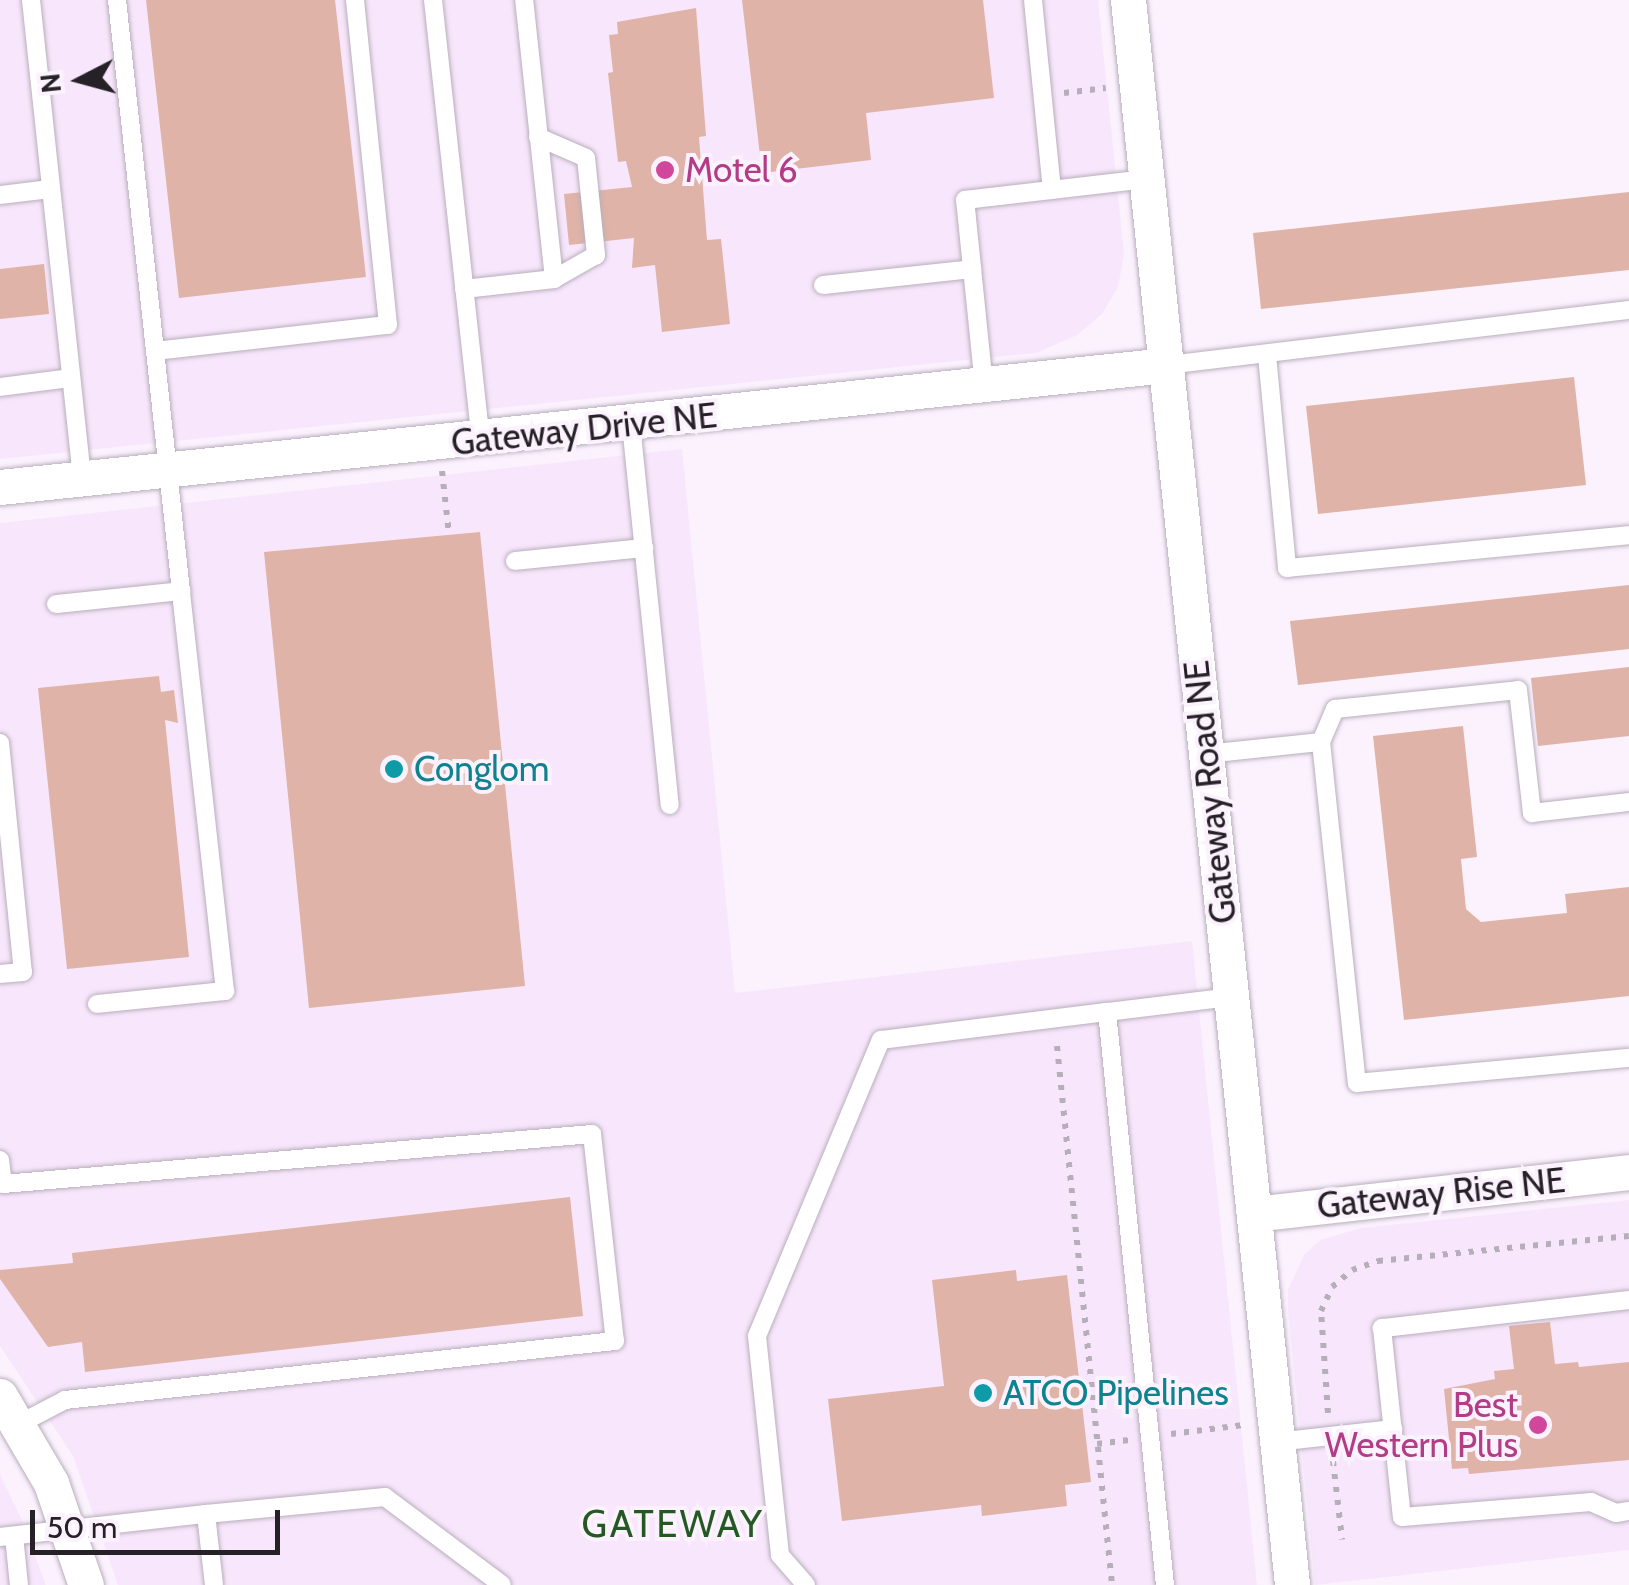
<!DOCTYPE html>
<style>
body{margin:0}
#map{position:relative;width:1629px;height:1585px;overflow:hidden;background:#fbf2fe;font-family:Cabin,sans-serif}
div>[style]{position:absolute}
.built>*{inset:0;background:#f8e7fc}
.building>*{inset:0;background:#dfb3a7}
.path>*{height:6px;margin-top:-3px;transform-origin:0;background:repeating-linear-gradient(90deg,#b6afb9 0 5px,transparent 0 13px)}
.roads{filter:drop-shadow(0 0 2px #b9aebc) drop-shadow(0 0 2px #b9aebc)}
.lane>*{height:18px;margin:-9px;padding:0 9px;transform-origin:9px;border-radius:9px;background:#fff}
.street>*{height:35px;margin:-17.5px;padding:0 17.5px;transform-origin:17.5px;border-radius:17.5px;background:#fff}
.dots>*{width:28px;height:28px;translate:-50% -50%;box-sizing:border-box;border:5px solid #fbf2fe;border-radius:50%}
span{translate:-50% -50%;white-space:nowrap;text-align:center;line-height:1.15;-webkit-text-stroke:8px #fbf2fe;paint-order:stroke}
.hotel-label{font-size:35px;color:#b23c85}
.left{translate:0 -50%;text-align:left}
.right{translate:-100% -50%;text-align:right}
.street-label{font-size:35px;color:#252126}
.culture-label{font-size:35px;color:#0d838f}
.neighbourhood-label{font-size:38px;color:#255924;letter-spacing:2.5px}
.north{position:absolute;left:30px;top:30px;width:100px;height:100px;-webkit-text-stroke:8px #fbf2fe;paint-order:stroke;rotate:264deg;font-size:28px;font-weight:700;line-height:40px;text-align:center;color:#252126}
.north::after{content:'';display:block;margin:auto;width:35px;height:45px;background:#252126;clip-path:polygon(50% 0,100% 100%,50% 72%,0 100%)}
.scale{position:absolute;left:30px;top:1510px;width:250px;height:45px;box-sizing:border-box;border:5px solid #252126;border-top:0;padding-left:12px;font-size:30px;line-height:35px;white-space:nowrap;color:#252126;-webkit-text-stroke:8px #fbf2fe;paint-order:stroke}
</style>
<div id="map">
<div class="built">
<i style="clip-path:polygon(0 0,1098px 0,1124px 254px,1118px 287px,1102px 314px,1077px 335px,1036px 353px,0 459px)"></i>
<i style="clip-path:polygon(682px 449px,735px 993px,1192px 941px,1257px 1585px,118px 1585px,73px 1456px,0 1346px,0 523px)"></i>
<i style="clip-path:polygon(1629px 1200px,1629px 1550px,1315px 1585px,1288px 1310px,1288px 1290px,1304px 1255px,1320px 1240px,1361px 1228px)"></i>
<i style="clip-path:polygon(0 1475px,21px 1518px,46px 1585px,0 1585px)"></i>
</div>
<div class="building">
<i style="clip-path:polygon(146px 0,335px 0,366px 277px,179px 298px)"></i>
<i style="clip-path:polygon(742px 0,983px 0,994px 98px,866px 113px,871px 160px,762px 173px)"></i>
<i style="clip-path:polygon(696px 8px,706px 136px,699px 137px,707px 240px,721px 239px,730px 324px,662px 332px,655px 265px,632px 268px,634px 238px,569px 245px,564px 194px,632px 187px,626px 161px,618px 162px,608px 73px,613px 72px,609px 35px,618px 34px,617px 22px)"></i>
<i style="clip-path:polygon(1629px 192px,1629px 270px,1261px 309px,1253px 233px)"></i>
<i style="clip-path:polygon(44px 264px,49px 314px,0 319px,0 269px)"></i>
<i style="clip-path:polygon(1574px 377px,1586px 485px,1318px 514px,1306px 406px)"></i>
<i style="clip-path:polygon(480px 532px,525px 986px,309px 1008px,264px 552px)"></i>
<i style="clip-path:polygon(1629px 585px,1629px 649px,1298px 685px,1290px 621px)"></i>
<i style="clip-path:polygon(1629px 667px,1629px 736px,1538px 746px,1531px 678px)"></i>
<i style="clip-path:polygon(159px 676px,161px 692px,174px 690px,178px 723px,165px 720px,189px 957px,67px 969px,38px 688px)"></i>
<i style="clip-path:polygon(1463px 726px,1477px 857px,1461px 859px,1466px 909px,1481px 922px,1567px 913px,1565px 894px,1629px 887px,1629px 996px,1404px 1020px,1373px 736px)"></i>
<i style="clip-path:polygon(570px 1197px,583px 1316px,85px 1372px,82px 1342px,48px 1347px,0 1279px,0 1270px,73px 1263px,72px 1253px)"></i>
<i style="clip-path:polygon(1016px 1270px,1017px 1281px,1067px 1275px,1091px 1482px,1065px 1485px,1067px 1506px,982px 1516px,981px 1505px,842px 1521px,828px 1399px,944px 1386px,932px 1280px)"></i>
<i style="clip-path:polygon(1550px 1322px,1555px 1364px,1578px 1362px,1579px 1367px,1629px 1362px,1629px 1460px,1469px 1474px,1468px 1468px,1452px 1469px,1444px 1389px,1495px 1379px,1494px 1371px,1514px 1369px,1509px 1326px)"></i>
</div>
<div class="path">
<i style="left:1064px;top:93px;width:42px;rotate:-6.8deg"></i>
<i style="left:442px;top:471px;width:63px;rotate:83.7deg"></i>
<i style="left:1057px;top:1046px;width:542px;rotate:84.17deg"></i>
<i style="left:1328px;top:1413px;width:102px;rotate:-93.9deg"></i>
<i style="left:1321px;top:1311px;width:26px;rotate:-65deg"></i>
<i style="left:1332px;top:1287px;width:26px;rotate:-40deg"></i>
<i style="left:1352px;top:1270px;width:28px;rotate:-19deg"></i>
<i style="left:1378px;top:1261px;width:252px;rotate:-5.7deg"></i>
<i style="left:1171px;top:1434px;width:73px;rotate:-7.1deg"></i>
<i style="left:1097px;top:1444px;width:32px;rotate:-7deg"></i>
<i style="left:1333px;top:1461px;width:79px;rotate:83.4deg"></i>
</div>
<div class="roads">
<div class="lane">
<i style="left:31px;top:0;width:482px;rotate:83.9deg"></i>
<i style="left:433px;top:0;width:442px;rotate:83.8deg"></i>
<i style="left:1033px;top:0;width:191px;rotate:84.3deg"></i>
<i style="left:538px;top:137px;width:52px;rotate:23.6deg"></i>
<i style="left:586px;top:158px;width:98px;rotate:84.1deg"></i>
<i style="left:596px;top:255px;width:48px;rotate:150.3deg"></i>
<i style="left:0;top:195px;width:50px;rotate:-6.8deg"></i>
<i style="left:823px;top:285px;width:150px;rotate:-6.1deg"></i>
<i style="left:464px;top:289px;width:91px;rotate:-6.3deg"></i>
<i style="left:554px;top:279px;width:281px;rotate:-96.1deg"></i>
<i style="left:155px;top:351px;width:234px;rotate:-6.4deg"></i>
<i style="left:388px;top:325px;width:327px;rotate:-95.8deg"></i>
<i style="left:1267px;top:355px;width:214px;rotate:84.6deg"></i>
<i style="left:1287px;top:568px;width:344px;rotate:-5.5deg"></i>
<i style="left:1167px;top:365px;width:465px;rotate:-6.8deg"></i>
<i style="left:984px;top:386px;width:187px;rotate:-95.8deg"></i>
<i style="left:965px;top:200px;width:182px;rotate:-6.6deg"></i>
<i style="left:0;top:387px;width:71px;rotate:-7.3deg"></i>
<i style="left:631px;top:424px;width:383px;rotate:84.2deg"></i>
<i style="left:515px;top:561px;width:130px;rotate:-5.8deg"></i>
<i style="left:56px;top:604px;width:126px;rotate:-5.9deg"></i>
<i style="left:181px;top:591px;width:594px;rotate:-96.18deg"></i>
<i style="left:1321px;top:742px;width:36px;rotate:-67deg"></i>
<i style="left:1335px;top:709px;width:184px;rotate:-5.9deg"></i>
<i style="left:1518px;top:690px;width:124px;rotate:83.5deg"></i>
<i style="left:1532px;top:813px;width:98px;rotate:-6.5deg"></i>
<i style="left:0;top:743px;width:230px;rotate:84.3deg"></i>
<i style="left:23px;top:972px;width:23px;rotate:175deg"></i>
<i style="left:1206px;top:754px;width:116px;rotate:-6deg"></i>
<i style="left:1321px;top:742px;width:343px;rotate:84deg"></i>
<i style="left:1357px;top:1083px;width:273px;rotate:-5.3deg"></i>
<i style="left:97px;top:1004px;width:129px;rotate:-5.8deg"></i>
<i style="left:225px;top:991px;width:402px;rotate:-96.3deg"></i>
<i style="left:0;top:1160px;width:24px;rotate:83deg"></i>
<i style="left:3px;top:1184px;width:591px;rotate:-4.85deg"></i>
<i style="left:592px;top:1134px;width:208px;rotate:83.7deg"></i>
<i style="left:615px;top:1341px;width:553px;rotate:173.88deg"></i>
<i style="left:65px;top:1400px;width:54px;rotate:152.5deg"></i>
<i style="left:1629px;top:1300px;width:249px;rotate:173.5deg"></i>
<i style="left:1382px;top:1328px;width:190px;rotate:84deg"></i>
<i style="left:1402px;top:1517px;width:190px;rotate:-4.5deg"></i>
<i style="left:1591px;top:1502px;width:27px;rotate:24deg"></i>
<i style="left:1616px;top:1513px;width:13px;rotate:-9deg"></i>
<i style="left:1276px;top:1442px;width:118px;rotate:-6.3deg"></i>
<i style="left:206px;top:1514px;width:180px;rotate:-5.4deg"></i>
<i style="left:385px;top:1497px;width:146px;rotate:36.9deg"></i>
<i style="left:14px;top:1536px;width:49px;rotate:84.2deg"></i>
<i style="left:0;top:1537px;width:207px;rotate:-6.4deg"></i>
<i style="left:206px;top:1514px;width:71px;rotate:83.6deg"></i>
<i style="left:806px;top:1585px;width:40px;rotate:-131deg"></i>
<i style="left:780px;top:1555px;width:220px;rotate:-96deg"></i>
<i style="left:757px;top:1336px;width:321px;rotate:-67.3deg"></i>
<i style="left:881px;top:1040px;width:228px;rotate:-7.1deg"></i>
<i style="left:1165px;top:1585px;width:576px;rotate:-95.78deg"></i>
<i style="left:1107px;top:1012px;width:125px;rotate:-6.9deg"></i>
</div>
<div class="street">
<i style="left:1128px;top:0;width:1593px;rotate:84.09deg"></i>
<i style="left:0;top:487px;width:1173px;rotate:-5.97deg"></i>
<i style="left:1254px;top:1214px;width:377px;rotate:-6.4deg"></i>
<i style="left:0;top:1396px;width:101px;rotate:59.6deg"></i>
<i style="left:51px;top:1483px;width:108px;rotate:71.1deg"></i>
</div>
</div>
<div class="dots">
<i style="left:665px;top:170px;background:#d1479c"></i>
<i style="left:394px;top:769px;background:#0f9aa8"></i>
<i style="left:983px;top:1393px;background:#0f9aa8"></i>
<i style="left:1538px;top:1425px;background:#d1479c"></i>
</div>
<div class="hotel-label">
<span class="left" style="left:685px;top:170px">Motel 6</span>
<span class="right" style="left:1518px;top:1425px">Best<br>Western Plus</span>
</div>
<div class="street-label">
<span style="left:584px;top:429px;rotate:-6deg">Gateway Drive NE</span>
<span style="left:1210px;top:792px;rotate:-96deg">Gateway Road NE</span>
<span style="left:1441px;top:1193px;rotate:-6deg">Gateway Rise NE</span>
</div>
<div class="culture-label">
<span class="left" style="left:414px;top:769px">Conglom</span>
<span class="left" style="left:1003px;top:1393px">ATCO Pipelines</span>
</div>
<div class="neighbourhood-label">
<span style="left:673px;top:1524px">GATEWAY</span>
</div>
<div class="north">N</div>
<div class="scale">50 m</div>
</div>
